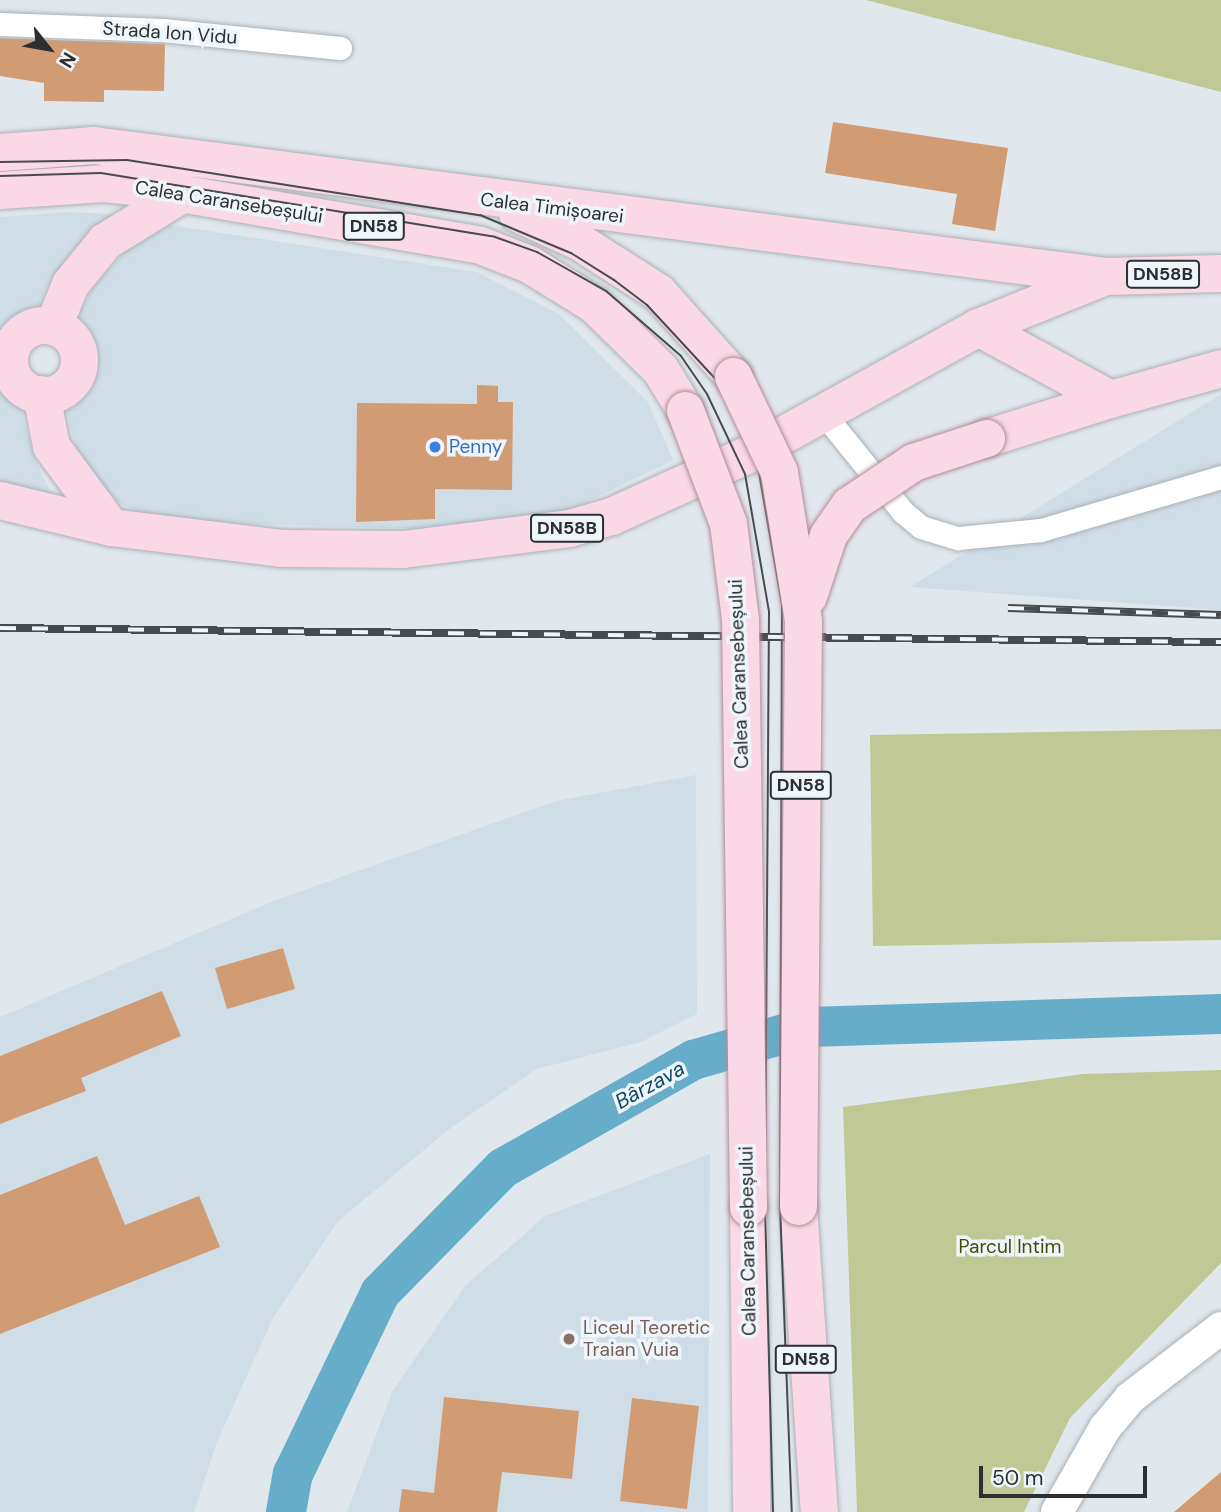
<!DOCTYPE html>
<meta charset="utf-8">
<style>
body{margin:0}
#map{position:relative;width:1221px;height:1512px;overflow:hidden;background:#e1e8ed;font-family:"DM Sans",sans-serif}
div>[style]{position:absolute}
.built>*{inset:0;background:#cfdde7}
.green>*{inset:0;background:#c0c996}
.river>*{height:40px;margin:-20px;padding:0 20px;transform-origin:20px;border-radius:20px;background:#65adc9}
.building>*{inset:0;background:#d19b74}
.roads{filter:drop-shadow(0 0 2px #aab1b6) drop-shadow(0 0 2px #aab1b6)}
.street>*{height:23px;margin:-11.5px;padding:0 11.5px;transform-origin:11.5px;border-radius:11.5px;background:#fff}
.secondary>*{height:32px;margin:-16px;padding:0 16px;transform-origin:16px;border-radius:16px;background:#fff}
.primary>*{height:37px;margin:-18.5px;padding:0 18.5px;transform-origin:18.5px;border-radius:18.5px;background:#fad8e5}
.primary>.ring{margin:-18.5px;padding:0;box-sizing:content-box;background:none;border:37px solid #fad8e5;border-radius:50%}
.tram>*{height:2px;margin:-1px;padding:0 1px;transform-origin:1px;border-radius:1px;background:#484b4e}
.rail>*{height:8px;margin-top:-4px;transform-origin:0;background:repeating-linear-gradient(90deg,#eef5fb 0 16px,#484b4e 0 32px);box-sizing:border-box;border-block:2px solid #484b4e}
.bridges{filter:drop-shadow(0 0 2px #b08c9a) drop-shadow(0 0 2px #b08c9a)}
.primary-bridge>*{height:37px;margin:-18.5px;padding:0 18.5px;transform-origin:18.5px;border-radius:18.5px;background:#fad8e5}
.dots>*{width:19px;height:19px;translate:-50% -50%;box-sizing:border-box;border:4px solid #eef5fb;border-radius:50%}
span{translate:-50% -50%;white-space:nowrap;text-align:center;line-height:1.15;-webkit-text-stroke:7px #eef5fb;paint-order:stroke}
.shield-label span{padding:2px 5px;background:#eef5fb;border:2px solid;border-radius:5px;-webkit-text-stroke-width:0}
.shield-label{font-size:18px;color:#2c2e30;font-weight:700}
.street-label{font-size:19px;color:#2c2e30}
.shop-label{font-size:19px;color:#366cbe}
.left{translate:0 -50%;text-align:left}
.park-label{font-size:19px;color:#454c01}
.education-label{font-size:19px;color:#785e54}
.water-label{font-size:21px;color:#0c4a5f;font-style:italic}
.north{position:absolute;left:14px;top:14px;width:70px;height:70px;-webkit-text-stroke:5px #eef5fb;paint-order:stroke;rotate:121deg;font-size:19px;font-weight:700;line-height:28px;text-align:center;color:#2c2e30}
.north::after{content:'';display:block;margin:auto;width:24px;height:32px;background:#2c2e30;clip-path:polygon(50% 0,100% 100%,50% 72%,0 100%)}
.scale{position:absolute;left:979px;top:1466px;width:168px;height:32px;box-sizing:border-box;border:4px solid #2c2e30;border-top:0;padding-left:9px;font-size:21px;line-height:24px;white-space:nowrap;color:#2c2e30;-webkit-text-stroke:5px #eef5fb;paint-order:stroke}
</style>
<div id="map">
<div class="built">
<i style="clip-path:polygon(67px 212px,114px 214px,74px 248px,45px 290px,36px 318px,17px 329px,5px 352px,35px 460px,57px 505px,0 486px,0 217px)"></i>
<i style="clip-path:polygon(170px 225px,477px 272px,559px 314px,648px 402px,673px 460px,569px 511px,491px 531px,157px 521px,117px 502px,78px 457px,63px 397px,81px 377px,85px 348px,73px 328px,91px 291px,123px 253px)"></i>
<i style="clip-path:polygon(1221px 394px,1221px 610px,910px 587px)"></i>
<i style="clip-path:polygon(696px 775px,697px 1014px,641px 1042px,537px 1069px,452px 1127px,338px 1221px,273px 1318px,217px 1442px,194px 1512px,0 1512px,0 1017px,276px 900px,556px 801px)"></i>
<i style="clip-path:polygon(710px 1154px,708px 1512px,347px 1512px,392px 1392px,465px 1286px,545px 1216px)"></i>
</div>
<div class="green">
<i style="clip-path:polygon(866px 0,1221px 0,1221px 92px)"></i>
<i style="clip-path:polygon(1221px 729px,1221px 940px,873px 946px,870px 735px)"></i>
<i style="clip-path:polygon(1221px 1070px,1221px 1263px,1070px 1418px,1024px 1512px,857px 1512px,843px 1107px,1083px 1074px)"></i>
</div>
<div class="river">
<i style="left:286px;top:1512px;width:39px;rotate:-80deg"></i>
<i style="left:293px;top:1474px;width:201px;rotate:-64.3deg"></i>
<i style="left:380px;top:1293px;width:175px;rotate:-45.5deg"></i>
<i style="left:503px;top:1168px;width:219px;rotate:-29.6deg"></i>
<i style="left:693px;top:1060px;width:120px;rotate:-16deg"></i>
<i style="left:808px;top:1027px;width:413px;rotate:-1.8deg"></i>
</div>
<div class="building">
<i style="clip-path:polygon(0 38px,165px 44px,164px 91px,104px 90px,104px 102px,44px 101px,44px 83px,0 76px)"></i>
<i style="clip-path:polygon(833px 122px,1008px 148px,995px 231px,952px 224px,957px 194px,825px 173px)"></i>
<i style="clip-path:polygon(477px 385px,498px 386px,498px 402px,513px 402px,512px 490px,435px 489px,435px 519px,356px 522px,357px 403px,477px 404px)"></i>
<i style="clip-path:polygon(283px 948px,295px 989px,227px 1009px,215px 968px)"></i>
<i style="clip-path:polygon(162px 991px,181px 1036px,81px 1078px,86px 1091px,0 1124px,0 1056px)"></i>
<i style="clip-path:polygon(97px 1156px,125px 1225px,199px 1196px,220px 1247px,0 1334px,0 1195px)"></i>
<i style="clip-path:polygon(444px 1397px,579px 1411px,572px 1479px,502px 1472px,497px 1512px,399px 1512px,402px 1489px,434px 1493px)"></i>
<i style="clip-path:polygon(632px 1398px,699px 1406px,687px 1509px,620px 1501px)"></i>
<i style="clip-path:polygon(1221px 1472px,1221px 1512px,1174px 1512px)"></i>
</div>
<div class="roads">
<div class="street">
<i style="left:0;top:24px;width:163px;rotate:2.1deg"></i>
<i style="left:163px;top:30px;width:178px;rotate:5.8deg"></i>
<i style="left:823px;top:413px;width:127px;rotate:51.1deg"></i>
<i style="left:903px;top:512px;width:23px;rotate:40deg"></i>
<i style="left:921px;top:527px;width:39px;rotate:17deg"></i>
<i style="left:958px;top:538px;width:83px;rotate:-5.5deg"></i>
<i style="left:1041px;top:530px;width:188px;rotate:-16.4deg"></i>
</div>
<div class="secondary">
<i style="left:1057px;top:1512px;width:97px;rotate:-60.3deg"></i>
<i style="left:1105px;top:1428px;width:39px;rotate:-50deg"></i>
<i style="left:1130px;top:1398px;width:115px;rotate:-37.6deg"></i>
</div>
<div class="primary">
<i style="left:0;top:152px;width:94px;rotate:-4.3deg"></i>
<i style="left:94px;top:145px;width:1019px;rotate:7.38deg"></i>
<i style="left:1105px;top:276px;width:116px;rotate:-1.5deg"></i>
<i style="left:0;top:190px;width:104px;rotate:-3.9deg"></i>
<i style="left:104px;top:183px;width:47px;rotate:6.1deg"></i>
<i style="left:151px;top:188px;width:334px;rotate:9.8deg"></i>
<i style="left:480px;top:245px;width:53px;rotate:21.2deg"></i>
<i style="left:529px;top:264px;width:78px;rotate:31.8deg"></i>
<i style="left:595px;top:305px;width:91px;rotate:44.6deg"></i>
<i style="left:660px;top:369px;width:48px;rotate:58.6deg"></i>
<i style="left:517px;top:213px;width:67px;rotate:24.7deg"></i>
<i style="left:578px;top:241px;width:95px;rotate:32.5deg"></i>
<i style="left:658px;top:292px;width:113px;rotate:48.2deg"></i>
<i class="ring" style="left:9px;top:325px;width:33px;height:33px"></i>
<i style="left:53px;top:326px;width:45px;rotate:-68deg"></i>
<i style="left:70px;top:284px;width:55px;rotate:-50.9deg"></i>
<i style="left:105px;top:241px;width:92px;rotate:-31.6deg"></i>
<i style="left:978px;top:327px;width:150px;rotate:28.6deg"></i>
<i style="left:1110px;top:399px;width:115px;rotate:-15.6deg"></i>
<i style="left:41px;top:394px;width:53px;rotate:79.1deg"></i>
<i style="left:51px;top:446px;width:101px;rotate:53.5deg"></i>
<i style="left:986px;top:438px;width:130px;rotate:-17.5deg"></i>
<i style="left:0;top:500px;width:114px;rotate:13.7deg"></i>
<i style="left:111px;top:527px;width:171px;rotate:7deg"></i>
<i style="left:281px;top:548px;width:122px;rotate:0.5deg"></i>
<i style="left:403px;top:549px;width:167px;rotate:-7.2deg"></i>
<i style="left:569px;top:528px;width:44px;rotate:-15.9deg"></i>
<i style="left:611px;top:516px;width:150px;rotate:-24.3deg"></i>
<i style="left:748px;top:454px;width:263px;rotate:-28.9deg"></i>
<i style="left:978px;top:327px;width:131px;rotate:-21.9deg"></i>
<i style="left:798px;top:1206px;width:307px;rotate:86.1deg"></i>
<i style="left:748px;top:1207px;width:305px;rotate:89.4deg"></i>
</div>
</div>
<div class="tram">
<i style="left:0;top:162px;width:127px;rotate:-0.9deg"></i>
<i style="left:127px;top:160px;width:357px;rotate:8.9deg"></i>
<i style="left:480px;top:215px;width:99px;rotate:22.7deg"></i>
<i style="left:571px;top:253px;width:51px;rotate:32.1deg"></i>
<i style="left:614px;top:280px;width:41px;rotate:37.1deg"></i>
<i style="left:647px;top:305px;width:109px;rotate:47.2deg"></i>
<i style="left:721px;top:385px;width:90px;rotate:65.7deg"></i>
<i style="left:758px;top:467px;width:139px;rotate:80.1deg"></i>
<i style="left:782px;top:604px;width:602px;rotate:90.19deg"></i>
<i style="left:780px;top:1206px;width:306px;rotate:87.8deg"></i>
<i style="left:0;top:176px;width:101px;rotate:-1.7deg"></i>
<i style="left:101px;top:173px;width:399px;rotate:9.2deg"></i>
<i style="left:495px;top:237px;width:45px;rotate:19.7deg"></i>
<i style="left:537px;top:252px;width:79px;rotate:29.5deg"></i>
<i style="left:606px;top:291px;width:99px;rotate:40.9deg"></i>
<i style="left:681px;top:356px;width:46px;rotate:55.6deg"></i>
<i style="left:707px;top:394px;width:89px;rotate:64.6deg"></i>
<i style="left:745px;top:474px;width:140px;rotate:80.1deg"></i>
<i style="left:769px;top:612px;width:595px;rotate:90.39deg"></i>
<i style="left:765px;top:1207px;width:305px;rotate:88.5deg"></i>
</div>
<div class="rail">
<i style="left:1008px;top:608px;width:213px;rotate:1.9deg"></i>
<i style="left:0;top:628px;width:1221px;rotate:0.66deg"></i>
</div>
<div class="bridges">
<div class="primary-bridge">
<i style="left:733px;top:376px;width:106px;rotate:64.4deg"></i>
<i style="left:779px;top:472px;width:151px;rotate:80.8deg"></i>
<i style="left:803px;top:621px;width:585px;rotate:90.49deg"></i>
<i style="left:685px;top:410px;width:121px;rotate:69.2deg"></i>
<i style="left:728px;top:523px;width:97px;rotate:82.9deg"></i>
<i style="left:740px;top:619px;width:588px;rotate:89.22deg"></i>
<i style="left:808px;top:596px;width:64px;rotate:-71.8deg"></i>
<i style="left:828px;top:535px;width:37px;rotate:-55deg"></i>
<i style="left:849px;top:505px;width:77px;rotate:-33.9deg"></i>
<i style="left:913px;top:462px;width:77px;rotate:-18.2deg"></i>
</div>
</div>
<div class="dots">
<i style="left:435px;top:447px;background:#3f7fe0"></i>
<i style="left:569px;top:1339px;background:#8d6e63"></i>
</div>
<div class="shield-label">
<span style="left:374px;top:226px">DN58</span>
<span style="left:1163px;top:274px">DN58B</span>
<span style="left:567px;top:528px">DN58B</span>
<span style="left:801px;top:785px">DN58</span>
<span style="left:806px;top:1359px">DN58</span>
</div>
<div class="street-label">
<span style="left:170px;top:33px;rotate:4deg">Strada Ion Vidu</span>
<span style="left:229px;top:202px;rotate:9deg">Calea Caransebeșului</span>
<span style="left:552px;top:208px;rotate:7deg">Calea Timișoarei</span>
<span style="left:739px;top:674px;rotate:-92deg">Calea Caransebeșului</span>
<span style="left:748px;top:1241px;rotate:-91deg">Calea Caransebeșului</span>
</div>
<div class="shop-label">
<span class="left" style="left:449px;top:447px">Penny</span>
</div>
<div class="park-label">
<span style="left:1010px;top:1247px">Parcul Intim</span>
</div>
<div class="education-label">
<span class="left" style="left:583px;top:1339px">Liceul Teoretic<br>Traian Vuia</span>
</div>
<div class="water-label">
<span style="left:650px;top:1085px;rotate:-29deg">Bârzava</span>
</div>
<div class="north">N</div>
<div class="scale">50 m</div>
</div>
